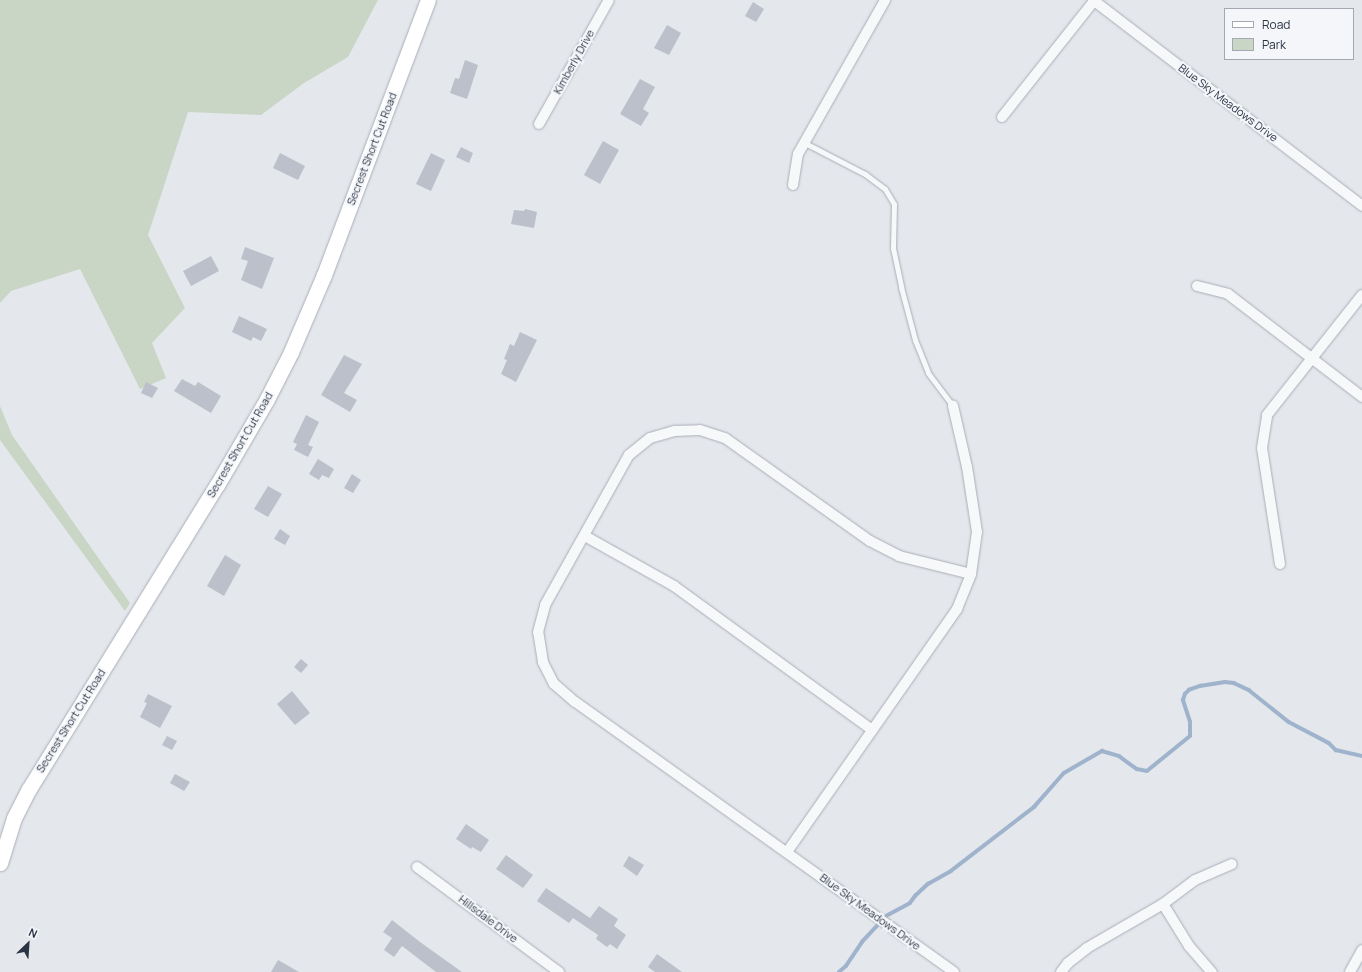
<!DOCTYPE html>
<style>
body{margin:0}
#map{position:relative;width:1362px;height:972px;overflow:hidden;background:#e4e7ec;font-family:Manrope,sans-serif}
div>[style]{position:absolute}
.green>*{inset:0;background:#c9d6c5}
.stream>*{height:3.5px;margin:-1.75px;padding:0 1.75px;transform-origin:1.75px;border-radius:1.75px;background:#9fb4cc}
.building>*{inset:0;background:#bbc0ca}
.roads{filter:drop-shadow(0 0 1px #a9aeb7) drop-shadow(0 0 1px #a9aeb7)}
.lane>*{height:5px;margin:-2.5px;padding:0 2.5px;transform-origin:2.5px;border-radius:2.5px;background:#f7f8fa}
.street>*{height:10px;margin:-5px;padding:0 5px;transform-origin:5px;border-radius:5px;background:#f7f8fa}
.secondary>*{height:15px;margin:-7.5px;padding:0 7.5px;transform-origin:7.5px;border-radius:7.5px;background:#fff}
span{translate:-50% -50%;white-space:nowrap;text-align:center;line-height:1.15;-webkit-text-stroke:4px #f4f6f9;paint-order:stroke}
.street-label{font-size:11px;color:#2b3445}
.legend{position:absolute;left:1224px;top:8px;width:130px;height:52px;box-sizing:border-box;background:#f4f6f9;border:1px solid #a4a8b1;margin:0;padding:5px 7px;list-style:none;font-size:12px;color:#2b3445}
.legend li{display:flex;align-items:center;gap:8px;height:20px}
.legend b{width:20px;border:1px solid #a4a8b1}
.north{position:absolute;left:8px;top:924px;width:40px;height:40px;-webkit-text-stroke:3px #f4f6f9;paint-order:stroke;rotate:25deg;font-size:11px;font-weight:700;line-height:16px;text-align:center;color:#2b3445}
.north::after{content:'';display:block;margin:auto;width:14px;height:18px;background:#2b3445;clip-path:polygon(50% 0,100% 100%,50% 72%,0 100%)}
</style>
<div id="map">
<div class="green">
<i style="clip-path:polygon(0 0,378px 0,348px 57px,304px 83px,261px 115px,188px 112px,148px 235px,185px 308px,152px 343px,166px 378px,140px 389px,80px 269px,11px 291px,0 303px)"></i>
<i style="clip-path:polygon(0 406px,12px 435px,130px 603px,125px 611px,0 440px)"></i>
</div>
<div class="stream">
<i style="left:886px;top:916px;width:27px;rotate:-28deg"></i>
<i style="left:910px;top:903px;width:9px;rotate:-54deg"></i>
<i style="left:915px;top:896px;width:18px;rotate:-43deg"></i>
<i style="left:928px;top:884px;width:26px;rotate:-29deg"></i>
<i style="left:951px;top:871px;width:105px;rotate:-37.6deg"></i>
<i style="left:1034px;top:807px;width:45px;rotate:-48.6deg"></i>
<i style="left:1064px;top:773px;width:44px;rotate:-30.1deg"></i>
<i style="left:1102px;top:751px;width:18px;rotate:16deg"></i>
<i style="left:1119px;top:756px;width:22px;rotate:36deg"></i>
<i style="left:1137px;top:769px;width:10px;rotate:11deg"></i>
<i style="left:1147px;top:771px;width:55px;rotate:-39.1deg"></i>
<i style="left:1190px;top:736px;width:14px;rotate:-90deg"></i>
<i style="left:1190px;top:722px;width:23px;rotate:-108deg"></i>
<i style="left:1183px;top:700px;width:6px;rotate:-72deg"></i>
<i style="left:1185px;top:694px;width:6px;rotate:-45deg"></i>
<i style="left:1189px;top:690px;width:12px;rotate:-20deg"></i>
<i style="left:1200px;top:686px;width:25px;rotate:-9deg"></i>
<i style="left:1225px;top:682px;width:9px;rotate:6deg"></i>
<i style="left:1234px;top:683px;width:17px;rotate:25deg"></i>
<i style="left:1249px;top:690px;width:51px;rotate:38.7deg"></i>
<i style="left:1289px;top:722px;width:45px;rotate:27.7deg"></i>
<i style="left:1329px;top:743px;width:10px;rotate:45deg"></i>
<i style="left:1336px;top:750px;width:27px;rotate:13deg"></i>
<i style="left:839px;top:972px;width:9px;rotate:-41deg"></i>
<i style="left:846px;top:966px;width:29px;rotate:-56deg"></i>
<i style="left:862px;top:942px;width:22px;rotate:-47deg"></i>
</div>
<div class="building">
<i style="clip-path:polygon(753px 2px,764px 9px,756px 22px,745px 16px)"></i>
<i style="clip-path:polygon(667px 25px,681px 33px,669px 55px,654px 48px)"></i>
<i style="clip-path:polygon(465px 60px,478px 65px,467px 99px,450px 93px,455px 78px,459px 79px)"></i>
<i style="clip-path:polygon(640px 79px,655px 87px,643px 109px,649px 113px,641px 126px,620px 114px)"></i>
<i style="clip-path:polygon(603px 141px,619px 150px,600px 184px,584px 175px)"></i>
<i style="clip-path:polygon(461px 147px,473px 153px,469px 163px,456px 157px)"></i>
<i style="clip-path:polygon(280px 153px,305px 166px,298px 180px,273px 168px)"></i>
<i style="clip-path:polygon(431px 153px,445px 160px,431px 191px,416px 184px)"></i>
<i style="clip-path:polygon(525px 209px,537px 212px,534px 228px,511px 224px,514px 210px,524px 211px)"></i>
<i style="clip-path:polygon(245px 247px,274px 258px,262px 289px,241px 280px,248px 261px,241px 259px)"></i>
<i style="clip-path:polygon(211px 256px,219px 271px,191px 286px,183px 271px)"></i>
<i style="clip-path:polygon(239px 316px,267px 329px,261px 341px,253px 337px,251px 341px,232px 332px)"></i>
<i style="clip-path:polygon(520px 332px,537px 340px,516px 382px,501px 374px,507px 360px,504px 359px,510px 344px,514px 346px)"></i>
<i style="clip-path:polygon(344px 355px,362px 364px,344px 393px,357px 400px,350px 412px,321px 395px)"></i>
<i style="clip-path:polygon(182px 379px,195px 386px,198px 382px,221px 396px,211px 413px,174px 391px)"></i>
<i style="clip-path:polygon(146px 382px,158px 388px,152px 398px,141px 393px)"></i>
<i style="clip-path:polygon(306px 415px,319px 422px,308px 445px,313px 447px,308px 457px,294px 450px,297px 444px,293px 442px)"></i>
<i style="clip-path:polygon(318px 459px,334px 469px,329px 478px,322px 475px,319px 480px,309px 474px)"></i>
<i style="clip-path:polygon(352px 474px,361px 480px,353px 493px,344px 488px)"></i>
<i style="clip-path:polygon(268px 486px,282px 494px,268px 517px,254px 509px)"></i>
<i style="clip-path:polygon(280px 529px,290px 536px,285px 545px,274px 539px)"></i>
<i style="clip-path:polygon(225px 555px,241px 565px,224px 596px,207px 586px)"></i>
<i style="clip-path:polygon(301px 659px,308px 665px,301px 673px,294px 667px)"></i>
<i style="clip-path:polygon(292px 691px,310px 713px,295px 725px,277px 704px)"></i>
<i style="clip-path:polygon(148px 694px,172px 706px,160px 728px,140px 717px,147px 703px,144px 702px)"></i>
<i style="clip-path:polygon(167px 736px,177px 741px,172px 750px,162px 745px)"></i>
<i style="clip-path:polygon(175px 774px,190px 782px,184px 791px,170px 783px)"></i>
<i style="clip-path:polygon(466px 824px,489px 840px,481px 852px,472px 847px,471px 849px,456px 839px)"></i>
<i style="clip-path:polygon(506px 855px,533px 875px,523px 888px,496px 869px)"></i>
<i style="clip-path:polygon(629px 856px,644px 865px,637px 876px,623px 866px)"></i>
<i style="clip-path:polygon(546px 888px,590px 918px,599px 906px,618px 919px,614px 926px,626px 935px,617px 949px,610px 944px,607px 947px,596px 939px,598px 935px,573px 918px,569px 923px,537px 901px)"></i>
<i style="clip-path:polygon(392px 920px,420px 942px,462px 972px,436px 972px,402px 946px,394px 957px,384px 950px,392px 938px,383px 932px)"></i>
<i style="clip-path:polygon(657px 954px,682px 972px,655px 972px,648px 967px)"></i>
<i style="clip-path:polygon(278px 960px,299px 972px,271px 972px)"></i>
</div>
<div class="roads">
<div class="lane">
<i style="left:805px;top:143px;width:68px;rotate:27.3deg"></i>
<i style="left:865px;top:174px;width:25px;rotate:37deg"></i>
<i style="left:885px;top:189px;width:17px;rotate:59deg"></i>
<i style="left:894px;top:204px;width:44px;rotate:91.3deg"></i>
<i style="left:893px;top:248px;width:40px;rotate:78deg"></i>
<i style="left:901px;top:287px;width:55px;rotate:75.2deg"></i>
<i style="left:915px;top:340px;width:35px;rotate:68deg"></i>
<i style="left:928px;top:373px;width:41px;rotate:52.9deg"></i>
</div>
<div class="street">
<i style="left:1093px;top:0;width:339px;rotate:37.4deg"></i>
<i style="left:1002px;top:117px;width:148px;rotate:-51.6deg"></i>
<i style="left:539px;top:124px;width:142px;rotate:-60.6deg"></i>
<i style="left:793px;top:185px;width:31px;rotate:-81deg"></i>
<i style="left:798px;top:154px;width:177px;rotate:-60.5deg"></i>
<i style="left:1197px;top:286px;width:32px;rotate:14deg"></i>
<i style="left:1228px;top:294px;width:169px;rotate:37.5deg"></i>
<i style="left:585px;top:536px;width:102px;rotate:29.3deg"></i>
<i style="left:674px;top:586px;width:245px;rotate:36deg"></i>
<i style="left:1280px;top:564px;width:117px;rotate:-98.8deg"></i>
<i style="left:1262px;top:448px;width:33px;rotate:-81deg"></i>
<i style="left:1267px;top:415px;width:153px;rotate:-51.6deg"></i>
<i style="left:787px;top:852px;width:297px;rotate:-55deg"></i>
<i style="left:957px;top:609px;width:38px;rotate:-68deg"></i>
<i style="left:971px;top:574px;width:42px;rotate:-81.9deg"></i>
<i style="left:977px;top:532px;width:66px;rotate:-98.7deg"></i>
<i style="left:967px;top:467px;width:63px;rotate:-102.9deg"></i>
<i style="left:417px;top:867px;width:177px;rotate:36.5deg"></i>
<i style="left:1163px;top:904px;width:49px;rotate:58.2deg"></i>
<i style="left:1189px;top:946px;width:35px;rotate:49deg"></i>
<i style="left:954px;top:972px;width:465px;rotate:-144.5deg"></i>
<i style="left:575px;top:702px;width:28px;rotate:-139deg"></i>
<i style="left:554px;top:684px;width:25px;rotate:-117deg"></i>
<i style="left:543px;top:662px;width:30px;rotate:-99deg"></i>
<i style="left:538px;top:632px;width:28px;rotate:-75deg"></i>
<i style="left:545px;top:605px;width:172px;rotate:-60.8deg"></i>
<i style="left:629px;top:455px;width:27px;rotate:-39deg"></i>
<i style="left:650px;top:438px;width:26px;rotate:-16deg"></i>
<i style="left:675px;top:431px;width:25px;rotate:-2deg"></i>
<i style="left:700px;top:430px;width:26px;rotate:18deg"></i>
<i style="left:725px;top:438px;width:178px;rotate:35.4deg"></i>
<i style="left:870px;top:541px;width:33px;rotate:27deg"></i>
<i style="left:899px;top:556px;width:74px;rotate:14deg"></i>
<i style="left:1061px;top:972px;width:11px;rotate:-52deg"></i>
<i style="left:1068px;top:963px;width:24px;rotate:-38deg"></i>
<i style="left:1087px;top:948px;width:88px;rotate:-30.1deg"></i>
<i style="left:1163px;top:904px;width:40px;rotate:-37deg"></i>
<i style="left:1195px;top:880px;width:40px;rotate:-23.4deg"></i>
<i style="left:1350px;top:972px;width:25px;rotate:-61deg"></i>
</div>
<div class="secondary">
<i style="left:0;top:863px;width:47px;rotate:-72.7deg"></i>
<i style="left:14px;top:818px;width:33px;rotate:-63deg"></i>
<i style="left:29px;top:789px;width:357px;rotate:-58.3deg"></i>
<i style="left:217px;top:485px;width:99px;rotate:-59.8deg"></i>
<i style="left:267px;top:399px;width:53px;rotate:-62.9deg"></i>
<i style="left:291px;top:352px;width:84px;rotate:-66.8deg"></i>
<i style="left:324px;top:275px;width:294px;rotate:-69.3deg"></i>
</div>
</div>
<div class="street-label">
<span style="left:574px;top:62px;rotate:-61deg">Kimberly Drive</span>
<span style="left:1228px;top:103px;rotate:37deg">Blue Sky Meadows Drive</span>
<span style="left:372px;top:149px;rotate:-69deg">Secrest Short Cut Road</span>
<span style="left:240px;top:445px;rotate:-60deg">Secrest Short Cut Road</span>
<span style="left:71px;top:721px;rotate:-58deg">Secrest Short Cut Road</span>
<span style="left:870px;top:912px;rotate:36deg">Blue Sky Meadows Drive</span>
<span style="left:488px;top:919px;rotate:37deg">Hillsdale Drive</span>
</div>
<ul class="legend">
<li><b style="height:5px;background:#fff"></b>Road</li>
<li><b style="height:11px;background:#c9d6c5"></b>Park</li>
</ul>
<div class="north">N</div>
</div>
